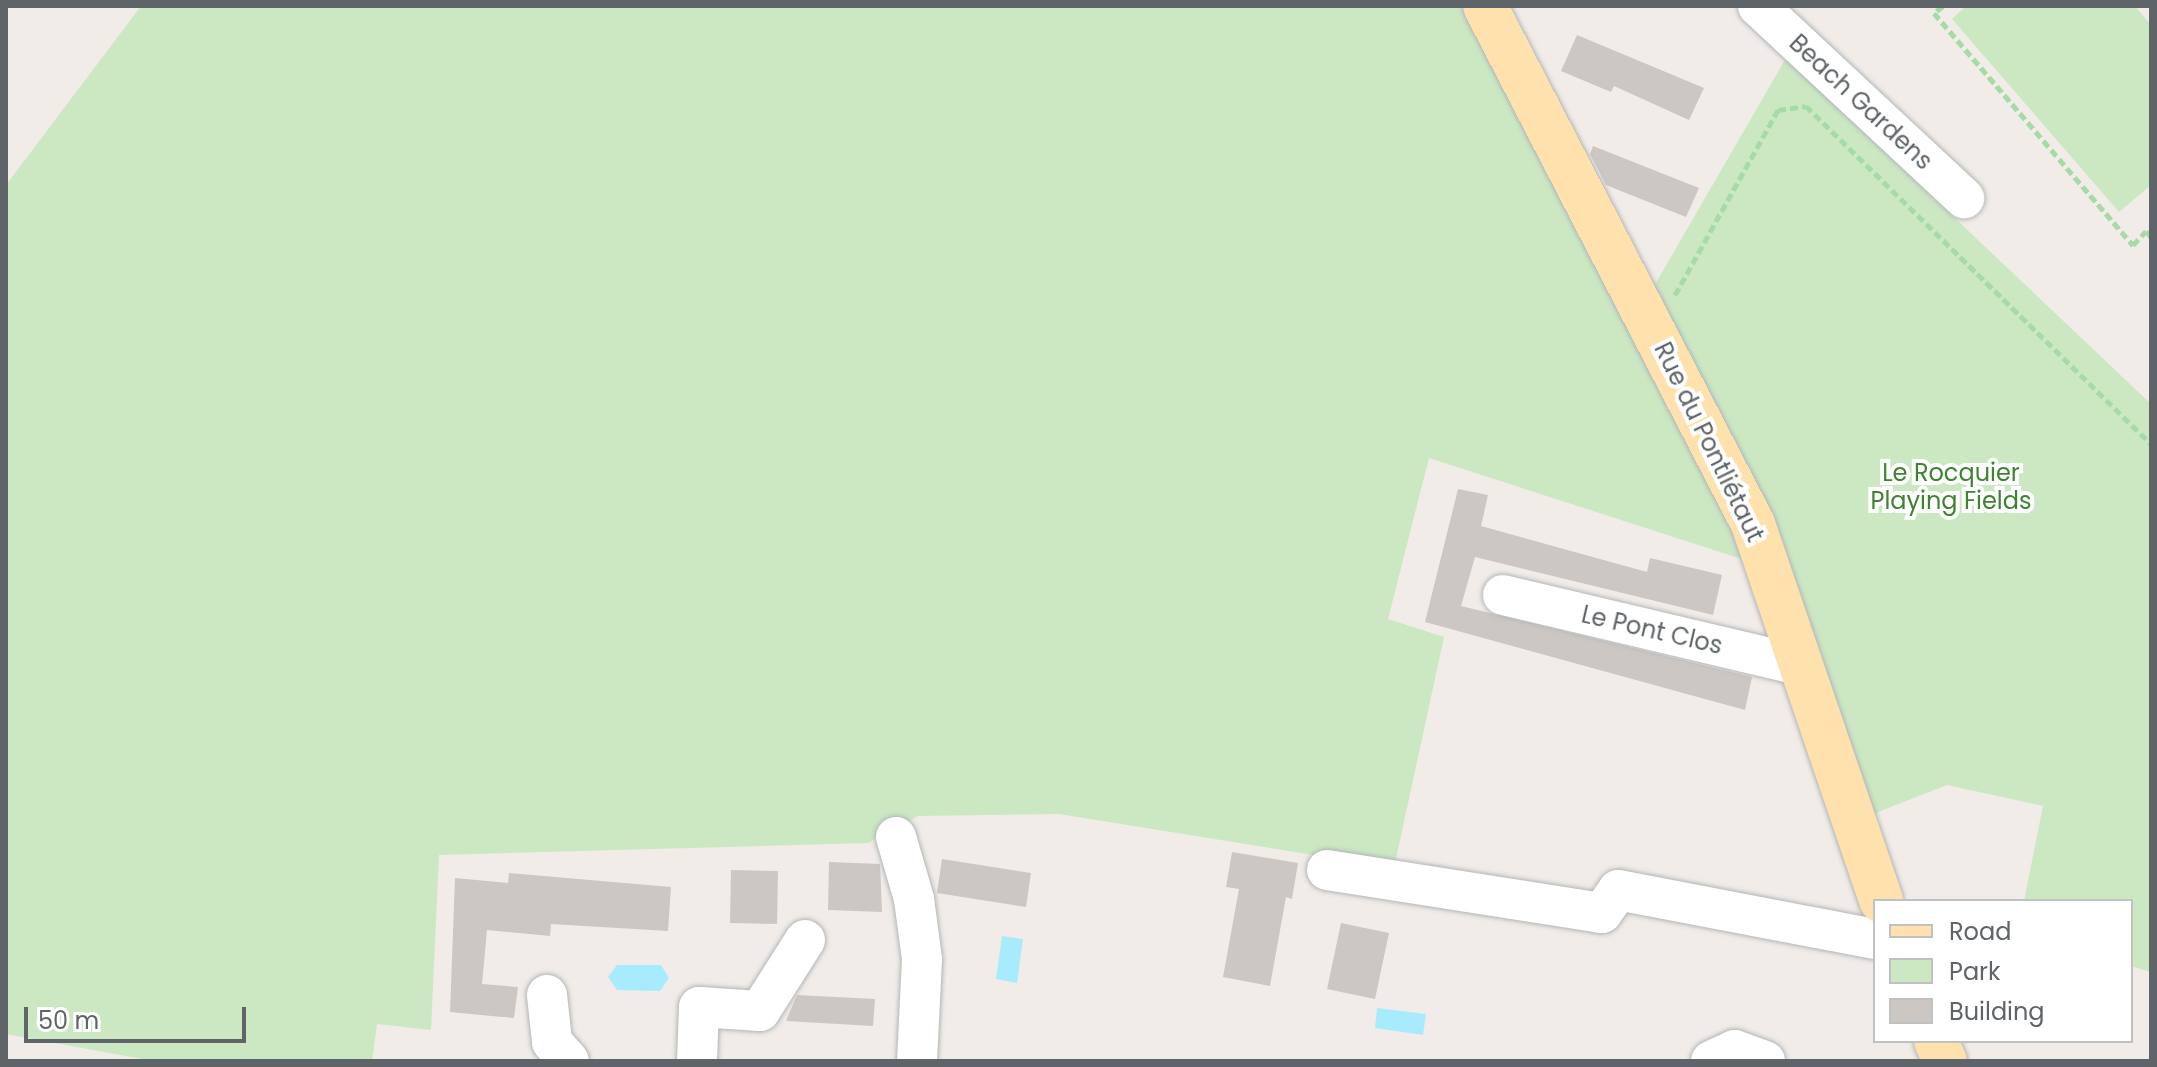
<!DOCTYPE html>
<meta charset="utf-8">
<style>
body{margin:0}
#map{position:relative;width:2157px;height:1067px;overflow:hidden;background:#f1ece7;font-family:Poppins,sans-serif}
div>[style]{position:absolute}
.green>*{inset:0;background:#cbe8c3}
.water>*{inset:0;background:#a8ebff}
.building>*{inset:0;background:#ccc7c3}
.path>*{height:5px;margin-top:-2.5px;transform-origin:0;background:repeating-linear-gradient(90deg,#a6dba8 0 8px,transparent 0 12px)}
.roads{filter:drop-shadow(0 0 2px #b2b6b9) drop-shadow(0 0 2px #b2b6b9)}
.minor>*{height:40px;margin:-20px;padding:0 20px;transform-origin:20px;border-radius:20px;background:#fff}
.major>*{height:44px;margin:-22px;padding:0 22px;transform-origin:22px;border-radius:22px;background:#ffe1ad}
span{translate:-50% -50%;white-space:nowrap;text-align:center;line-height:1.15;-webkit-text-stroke:8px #fff;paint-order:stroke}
.street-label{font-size:24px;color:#5e6467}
.park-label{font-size:24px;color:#3f8231}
.frame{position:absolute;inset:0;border:8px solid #5e6467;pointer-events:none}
.legend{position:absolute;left:1873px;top:899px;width:260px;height:144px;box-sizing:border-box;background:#fff;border:2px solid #bfc1c2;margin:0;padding:10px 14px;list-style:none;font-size:24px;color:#5e6467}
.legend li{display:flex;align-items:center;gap:16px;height:40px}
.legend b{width:40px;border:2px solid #bfc1c2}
.scale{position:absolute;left:24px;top:1007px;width:222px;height:36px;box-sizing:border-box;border:4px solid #5e6467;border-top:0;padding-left:10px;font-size:24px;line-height:28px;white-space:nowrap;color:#5e6467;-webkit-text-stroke:6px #fff;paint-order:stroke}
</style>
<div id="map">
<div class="green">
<i style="clip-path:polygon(141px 6px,1470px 6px,1751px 562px,1429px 458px,1388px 619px,1444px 637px,1394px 868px,1059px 814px,918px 816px,868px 843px,439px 855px,431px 1030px,377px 1024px,372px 1061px,153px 1061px,6px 1034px,6px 185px)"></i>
<i style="clip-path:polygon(1966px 6px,2135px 6px,2151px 25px,2151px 185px,2119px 212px,1952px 19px)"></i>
<i style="clip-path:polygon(1786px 58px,2151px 404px,2151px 972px,2131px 966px,2131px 901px,2024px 901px,2043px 806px,1947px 785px,1855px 821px,1642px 307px)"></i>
</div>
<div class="water">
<i style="clip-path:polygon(1002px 936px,1023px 939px,1017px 983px,996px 979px)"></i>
<i style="clip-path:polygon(617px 965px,661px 965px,669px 978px,660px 991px,617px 990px,608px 977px)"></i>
<i style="clip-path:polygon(1377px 1008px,1426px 1014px,1423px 1035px,1375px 1028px)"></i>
</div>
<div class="building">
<i style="clip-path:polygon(1577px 35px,1704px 88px,1689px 120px,1614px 86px,1611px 92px,1561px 71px)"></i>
<i style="clip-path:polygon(1593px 146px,1699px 188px,1686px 217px,1606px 185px,1590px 154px)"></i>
<i style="clip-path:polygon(1458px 489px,1488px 495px,1481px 526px,1647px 572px,1650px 558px,1722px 575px,1713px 615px,1475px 557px,1461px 606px,1752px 677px,1745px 710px,1425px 622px)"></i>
<i style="clip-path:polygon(1232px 852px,1298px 863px,1292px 899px,1286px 897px,1270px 986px,1223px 977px,1239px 889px,1226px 887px)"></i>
<i style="clip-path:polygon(942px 859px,1031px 873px,1026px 907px,937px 893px)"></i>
<i style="clip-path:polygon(829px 862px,880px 864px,882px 912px,828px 910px)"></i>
<i style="clip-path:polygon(731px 870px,778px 871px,777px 924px,730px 923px)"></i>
<i style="clip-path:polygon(509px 873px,671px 887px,668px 931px,551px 924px,550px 936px,487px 930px,482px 984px,518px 987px,514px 1018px,450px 1012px,455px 878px,508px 883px)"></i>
<i style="clip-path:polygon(1341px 923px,1389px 933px,1375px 999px,1327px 989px)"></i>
<i style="clip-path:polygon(797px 995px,875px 999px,873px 1026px,786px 1021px)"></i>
</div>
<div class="path">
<i style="left:1943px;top:6px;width:11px;rotate:142deg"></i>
<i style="left:1934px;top:13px;width:306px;rotate:49.4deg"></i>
<i style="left:2133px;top:245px;width:19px;rotate:-47deg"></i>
<i style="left:2146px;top:231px;width:8px;rotate:50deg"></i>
<i style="left:1675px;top:295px;width:212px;rotate:-60.9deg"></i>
<i style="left:1778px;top:110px;width:28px;rotate:-8deg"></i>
<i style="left:1806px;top:106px;width:483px;rotate:44.4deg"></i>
</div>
<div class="roads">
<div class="minor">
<i style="left:1758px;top:6px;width:282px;rotate:43deg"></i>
<i style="left:1503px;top:595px;width:305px;rotate:13.3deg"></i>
<i style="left:896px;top:837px;width:65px;rotate:73.8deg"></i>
<i style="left:914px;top:899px;width:61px;rotate:82.4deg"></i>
<i style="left:922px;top:959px;width:102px;rotate:92.8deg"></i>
<i style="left:1327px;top:870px;width:278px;rotate:8.9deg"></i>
<i style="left:1602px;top:913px;width:28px;rotate:-55deg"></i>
<i style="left:1618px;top:890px;width:262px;rotate:10.8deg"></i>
<i style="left:547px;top:995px;width:47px;rotate:83.9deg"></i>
<i style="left:552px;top:1042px;width:25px;rotate:48deg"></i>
<i style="left:697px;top:1061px;width:54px;rotate:-87.9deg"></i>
<i style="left:699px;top:1007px;width:61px;rotate:3.8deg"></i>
<i style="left:760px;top:1011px;width:84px;rotate:-57.6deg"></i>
<i style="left:1711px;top:1061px;width:26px;rotate:-25deg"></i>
<i style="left:1735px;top:1050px;width:32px;rotate:20deg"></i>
</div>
<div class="major">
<i style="left:1485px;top:6px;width:583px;rotate:62.64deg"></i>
<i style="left:1753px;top:524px;width:398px;rotate:71.2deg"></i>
<i style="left:1936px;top:1041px;width:22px;rotate:66deg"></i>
</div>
</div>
<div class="street-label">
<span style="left:1861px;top:102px;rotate:43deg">Beach Gardens</span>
<span style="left:1709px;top:442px;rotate:64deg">Rue du Pontliétaut</span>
<span style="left:1652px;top:630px;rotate:13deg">Le Pont Clos</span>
</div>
<div class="park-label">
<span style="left:1951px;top:487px">Le Rocquier<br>Playing Fields</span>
</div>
<div class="frame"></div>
<ul class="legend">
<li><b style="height:10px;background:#ffe1ad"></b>Road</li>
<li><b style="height:22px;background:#cbe8c3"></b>Park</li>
<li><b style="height:22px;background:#ccc7c3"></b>Building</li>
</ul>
<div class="scale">50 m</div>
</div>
